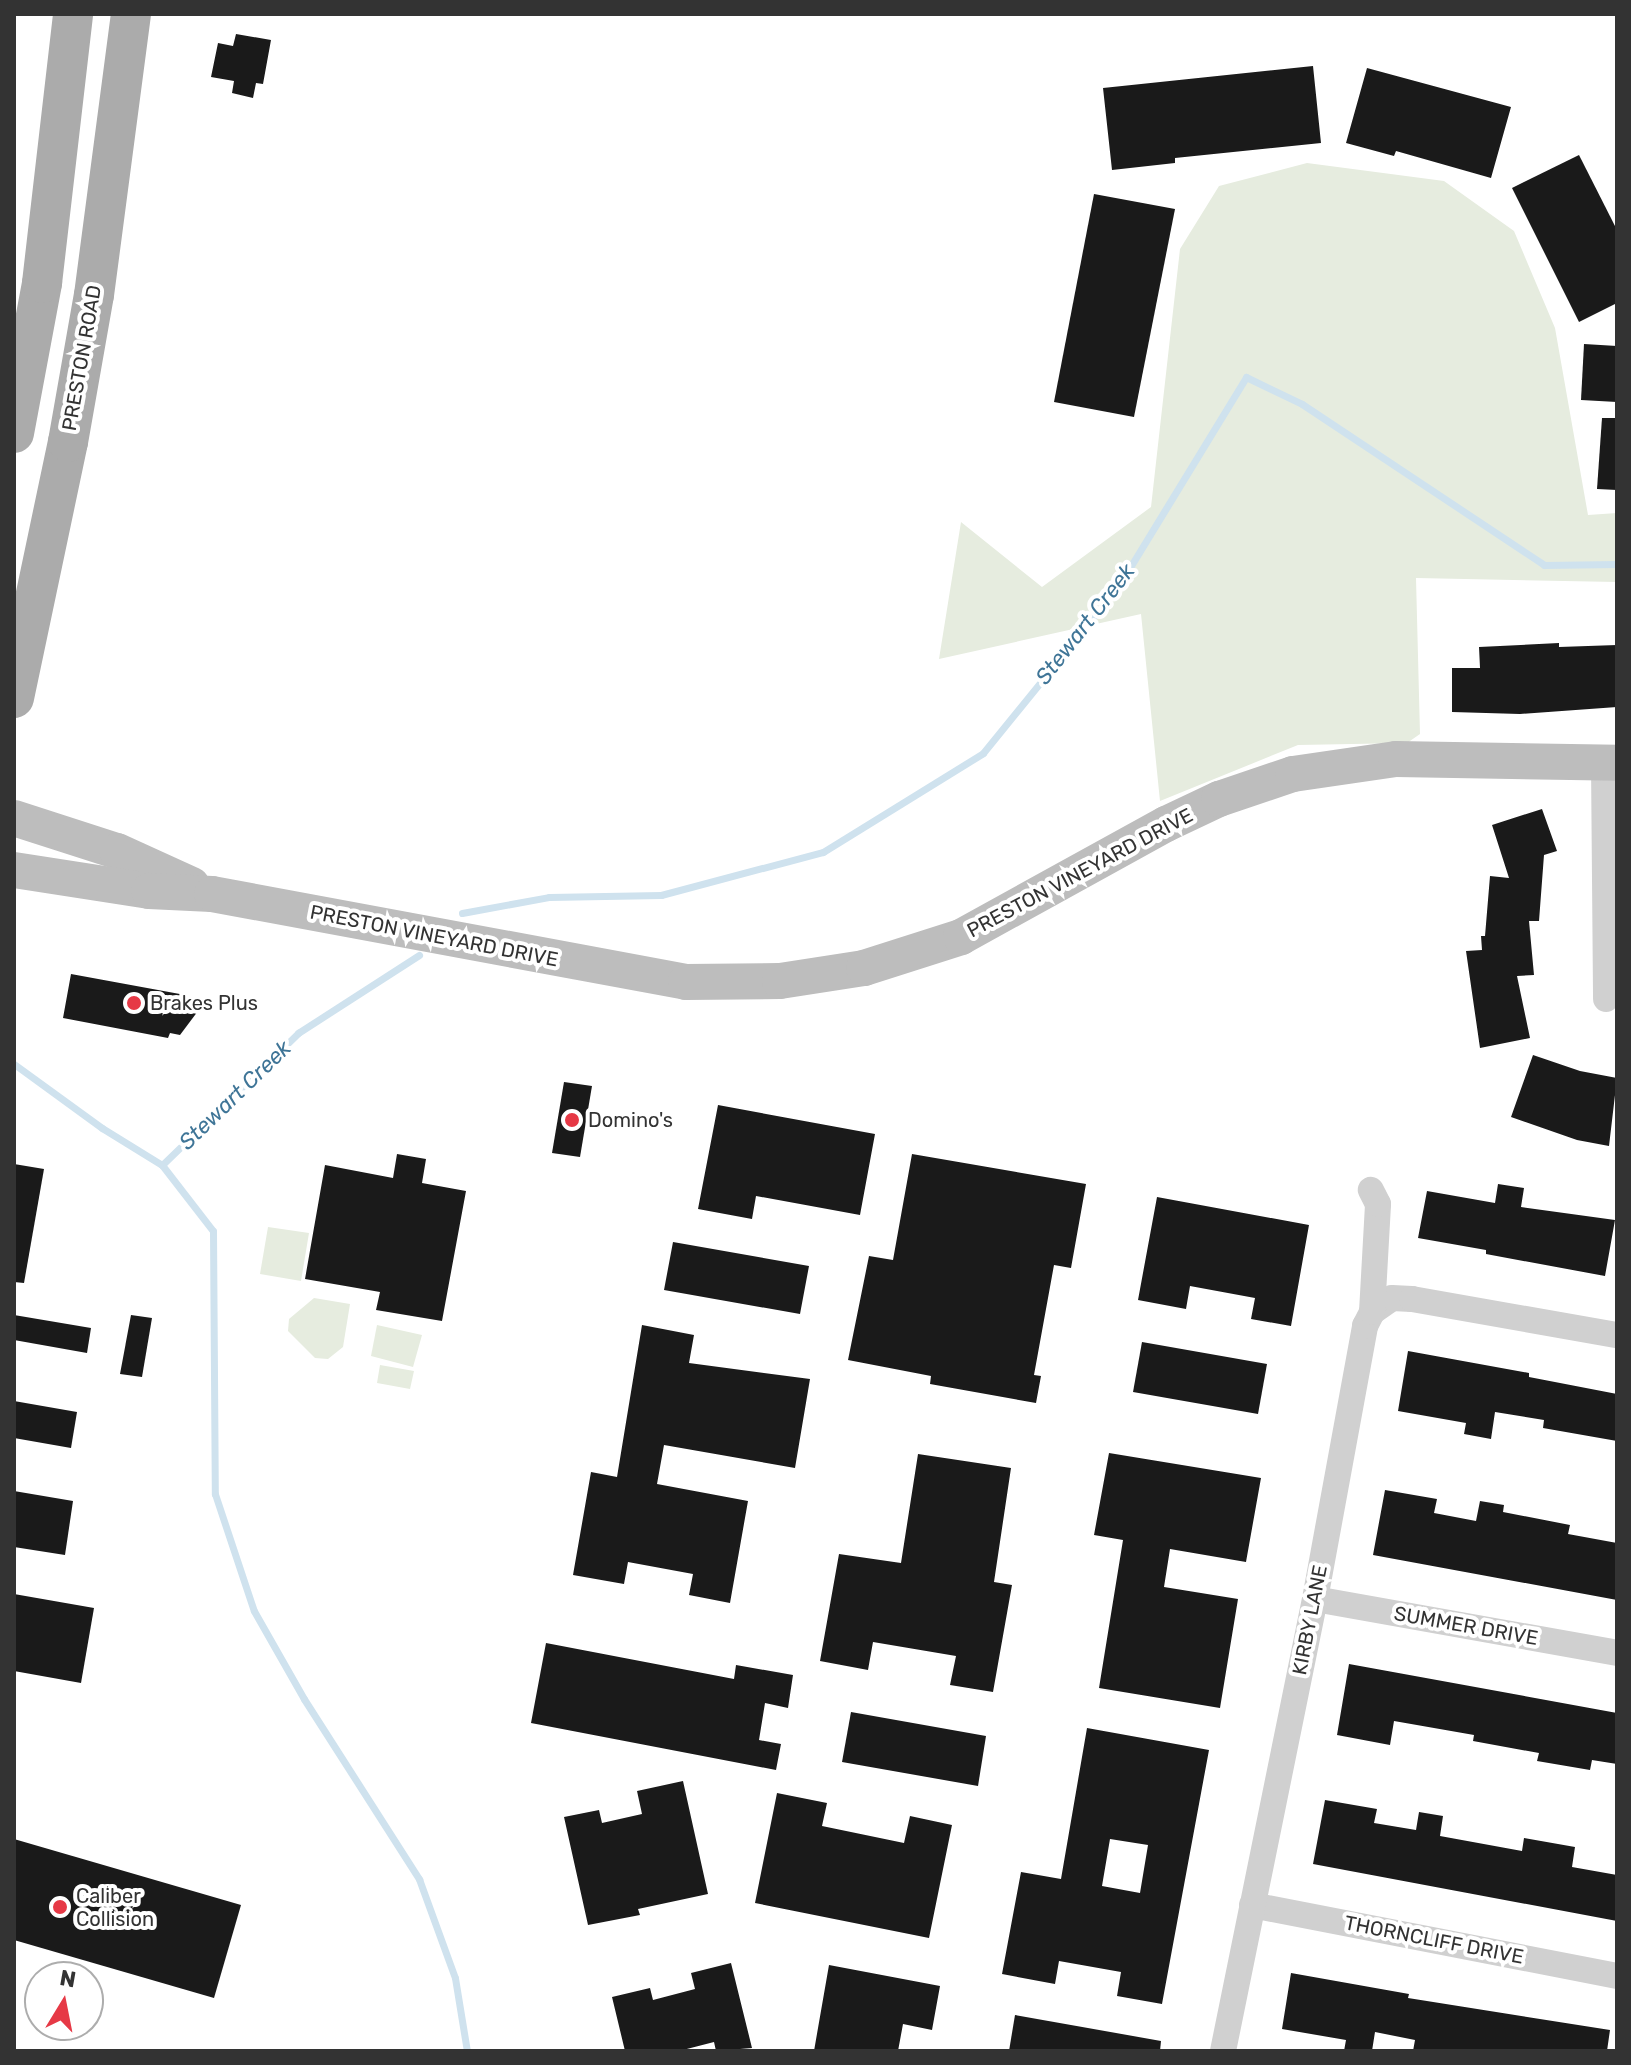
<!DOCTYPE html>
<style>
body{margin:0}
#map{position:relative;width:1631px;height:2065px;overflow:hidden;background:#fff;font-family:Rubik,sans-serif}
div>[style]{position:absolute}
.green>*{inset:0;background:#e6ecdf}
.stream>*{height:7px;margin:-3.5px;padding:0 3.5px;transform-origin:3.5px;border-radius:3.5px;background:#cfe2ee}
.building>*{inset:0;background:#1a1a1a}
.street>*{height:26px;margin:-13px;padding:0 13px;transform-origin:13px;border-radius:13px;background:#d0d0d0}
.secondary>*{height:36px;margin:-18px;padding:0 18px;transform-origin:18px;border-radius:18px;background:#bdbdbd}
.primary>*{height:40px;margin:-20px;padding:0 20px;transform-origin:20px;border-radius:20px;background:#ababab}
.dots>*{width:22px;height:22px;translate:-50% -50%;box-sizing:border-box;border:4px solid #fff;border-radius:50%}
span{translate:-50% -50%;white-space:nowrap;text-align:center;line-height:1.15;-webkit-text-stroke:8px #fff;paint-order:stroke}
.street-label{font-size:20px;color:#333}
.poi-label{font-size:20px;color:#333}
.left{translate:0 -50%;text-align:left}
.water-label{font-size:22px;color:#3f7597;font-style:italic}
.frame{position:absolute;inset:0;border:16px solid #333;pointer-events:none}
.north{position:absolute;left:24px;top:1961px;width:80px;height:80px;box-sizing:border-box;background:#fff;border:2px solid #adadad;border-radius:50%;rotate:10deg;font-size:22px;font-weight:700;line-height:32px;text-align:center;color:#333}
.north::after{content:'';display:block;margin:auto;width:28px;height:36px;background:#e63946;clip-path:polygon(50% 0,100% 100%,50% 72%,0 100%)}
</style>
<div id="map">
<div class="green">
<i style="clip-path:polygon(1307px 163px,1444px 181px,1514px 231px,1555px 328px,1588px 515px,1617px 513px,1617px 582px,1416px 578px,1420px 734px,1407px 743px,1298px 745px,1160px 801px,1141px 614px,939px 659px,961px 522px,1042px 587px,1151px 507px,1180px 249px,1219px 186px)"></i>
<i style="clip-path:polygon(268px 1227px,309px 1233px,301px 1281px,260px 1274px)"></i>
<i style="clip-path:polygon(314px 1298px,350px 1304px,343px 1347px,328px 1359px,315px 1358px,288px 1331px,289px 1319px)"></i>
<i style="clip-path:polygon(377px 1325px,422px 1335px,413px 1367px,371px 1356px)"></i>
<i style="clip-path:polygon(380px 1365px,414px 1371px,410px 1389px,377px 1383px)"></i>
</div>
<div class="stream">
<i style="left:462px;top:913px;width:88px;rotate:-10.4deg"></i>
<i style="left:549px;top:897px;width:112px;rotate:-1deg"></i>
<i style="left:661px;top:895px;width:168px;rotate:-14.9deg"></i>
<i style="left:823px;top:852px;width:188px;rotate:-31.7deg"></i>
<i style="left:983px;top:753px;width:214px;rotate:-50.9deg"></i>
<i style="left:1118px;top:587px;width:246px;rotate:-58.6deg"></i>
<i style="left:1246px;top:377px;width:62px;rotate:25.7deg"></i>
<i style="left:1302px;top:404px;width:291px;rotate:33.6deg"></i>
<i style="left:1544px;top:565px;width:73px;rotate:-0.8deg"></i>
<i style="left:14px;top:1064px;width:109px;rotate:36deg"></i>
<i style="left:102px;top:1128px;width:70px;rotate:31.7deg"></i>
<i style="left:162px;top:1165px;width:83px;rotate:52.3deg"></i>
<i style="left:213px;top:1231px;width:263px;rotate:89.6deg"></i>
<i style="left:215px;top:1494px;width:123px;rotate:71.6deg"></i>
<i style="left:254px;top:1611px;width:101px;rotate:60.4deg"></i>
<i style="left:304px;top:1699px;width:214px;rotate:57.4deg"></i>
<i style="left:419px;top:1879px;width:105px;rotate:70deg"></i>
<i style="left:455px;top:1978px;width:74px;rotate:80.7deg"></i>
<i style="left:162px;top:1165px;width:190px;rotate:-44.1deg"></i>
<i style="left:298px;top:1033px;width:144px;rotate:-32.8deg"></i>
</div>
<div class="building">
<i style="clip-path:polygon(236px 34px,271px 40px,263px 84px,256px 83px,253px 98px,232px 93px,234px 81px,211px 77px,218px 43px,233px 46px)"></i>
<i style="clip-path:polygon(1313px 66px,1321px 143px,1175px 158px,1175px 163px,1112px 170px,1103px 88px)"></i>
<i style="clip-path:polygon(1367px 68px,1511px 107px,1491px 178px,1396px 151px,1394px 156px,1346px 143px)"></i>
<i style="clip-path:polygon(1579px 155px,1617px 230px,1617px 303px,1579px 322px,1512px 188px)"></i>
<i style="clip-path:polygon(1094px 194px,1175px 209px,1134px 417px,1054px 402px)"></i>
<i style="clip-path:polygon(1584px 344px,1617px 346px,1617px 402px,1581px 400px)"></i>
<i style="clip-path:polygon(1602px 418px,1617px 418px,1617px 490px,1597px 489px)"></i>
<i style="clip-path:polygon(1559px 643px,1559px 647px,1617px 645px,1617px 707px,1520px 714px,1452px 712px,1452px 668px,1480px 668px,1479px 647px)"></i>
<i style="clip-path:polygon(1542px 809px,1557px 851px,1544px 855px,1539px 921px,1529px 921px,1534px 975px,1517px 976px,1530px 1038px,1480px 1048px,1466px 951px,1482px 950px,1481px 936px,1485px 936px,1490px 876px,1509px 878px,1492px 825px)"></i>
<i style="clip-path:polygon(71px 974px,207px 999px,180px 1035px,170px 1033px,168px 1038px,63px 1018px)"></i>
<i style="clip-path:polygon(1533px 1055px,1580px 1071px,1617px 1078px,1609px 1146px,1577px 1140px,1511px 1117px)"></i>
<i style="clip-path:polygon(564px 1082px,592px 1086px,580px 1157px,552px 1153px)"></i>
<i style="clip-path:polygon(718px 1105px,875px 1134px,860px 1215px,756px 1196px,752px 1219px,698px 1209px)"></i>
<i style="clip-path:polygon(397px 1154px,426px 1159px,422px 1183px,466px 1191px,442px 1321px,376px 1310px,380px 1292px,305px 1279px,325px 1165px,393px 1178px)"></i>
<i style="clip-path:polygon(912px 1154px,1086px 1184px,1071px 1268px,1054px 1265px,1034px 1375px,1041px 1376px,1036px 1403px,930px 1384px,931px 1376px,848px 1360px,869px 1256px,893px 1260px)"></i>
<i style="clip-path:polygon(14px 1164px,44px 1169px,24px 1283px,14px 1282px)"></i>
<i style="clip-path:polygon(1498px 1184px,1524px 1188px,1521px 1207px,1615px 1220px,1605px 1276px,1486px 1254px,1486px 1250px,1418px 1238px,1427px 1191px,1495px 1203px)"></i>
<i style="clip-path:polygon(1157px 1197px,1309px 1225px,1291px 1326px,1251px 1319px,1255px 1298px,1190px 1286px,1186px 1309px,1138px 1300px)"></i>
<i style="clip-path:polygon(673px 1242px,809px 1266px,800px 1314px,664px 1290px)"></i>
<i style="clip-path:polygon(14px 1315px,91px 1328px,87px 1353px,14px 1340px)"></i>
<i style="clip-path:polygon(131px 1315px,152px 1318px,142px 1377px,120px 1374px)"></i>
<i style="clip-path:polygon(642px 1325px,694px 1335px,689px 1363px,810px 1379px,795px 1468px,664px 1445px,657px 1484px,748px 1501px,730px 1603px,689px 1595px,693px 1574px,628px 1562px,624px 1584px,573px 1575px,591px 1472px,617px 1477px)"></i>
<i style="clip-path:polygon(1142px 1342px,1267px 1364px,1258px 1414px,1133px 1392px)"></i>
<i style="clip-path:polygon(1408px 1351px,1529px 1373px,1529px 1377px,1617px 1394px,1617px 1441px,1543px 1428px,1544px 1420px,1495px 1412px,1491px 1439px,1464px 1434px,1466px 1423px,1398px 1411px)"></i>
<i style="clip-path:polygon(14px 1401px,77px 1412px,71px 1448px,14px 1438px)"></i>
<i style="clip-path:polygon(1109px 1453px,1261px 1478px,1246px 1562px,1170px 1549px,1164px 1587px,1238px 1599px,1220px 1708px,1099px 1688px,1123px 1540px,1094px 1535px)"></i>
<i style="clip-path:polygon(918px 1454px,1011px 1468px,994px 1582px,1012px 1585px,993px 1692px,950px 1685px,956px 1656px,873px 1642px,868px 1670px,820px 1661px,839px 1554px,901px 1563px)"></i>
<i style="clip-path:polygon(1385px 1490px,1437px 1499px,1434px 1513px,1476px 1521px,1480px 1501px,1504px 1505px,1503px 1512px,1570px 1525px,1568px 1534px,1617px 1543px,1617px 1600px,1373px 1555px)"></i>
<i style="clip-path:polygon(14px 1491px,73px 1501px,65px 1555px,14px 1547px)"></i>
<i style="clip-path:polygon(14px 1594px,94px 1608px,81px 1683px,14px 1671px)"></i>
<i style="clip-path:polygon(546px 1643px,734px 1679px,736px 1665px,793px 1675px,788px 1708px,765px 1703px,759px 1740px,781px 1744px,776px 1770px,531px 1723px)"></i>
<i style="clip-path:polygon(1349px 1664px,1617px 1713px,1617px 1764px,1592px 1760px,1590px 1770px,1537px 1761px,1539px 1753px,1473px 1741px,1474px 1735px,1394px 1721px,1390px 1745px,1337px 1735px)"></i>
<i style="clip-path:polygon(851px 1712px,986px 1736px,978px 1786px,842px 1762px)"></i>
<i style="clip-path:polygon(evenodd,1087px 1728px,1209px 1750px,1162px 2004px,1117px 1996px,1121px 1972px,1059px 1961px,1055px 1984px,1002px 1974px,1021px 1872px,1061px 1879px,1087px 1728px,1110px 1839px,1148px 1845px,1140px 1893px,1102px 1886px,1110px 1839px)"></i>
<i style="clip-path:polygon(683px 1781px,708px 1894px,638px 1909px,640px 1915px,588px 1925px,564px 1817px,599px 1810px,602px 1823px,642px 1814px,637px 1791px)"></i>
<i style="clip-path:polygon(777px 1793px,827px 1803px,822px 1826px,904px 1843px,910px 1816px,952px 1825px,929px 1938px,755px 1903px)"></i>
<i style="clip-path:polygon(1325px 1800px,1377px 1809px,1374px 1823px,1416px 1830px,1419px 1812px,1443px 1816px,1440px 1836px,1522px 1851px,1524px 1838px,1575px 1847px,1572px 1867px,1617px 1875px,1617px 1921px,1313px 1864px)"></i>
<i style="clip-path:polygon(14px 1839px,241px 1905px,214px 1998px,14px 1940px)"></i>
<i style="clip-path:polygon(731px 1963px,752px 2048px,716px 2051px,714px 2042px,679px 2051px,625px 2051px,612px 1997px,650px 1988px,653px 2000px,695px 1989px,691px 1973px)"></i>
<i style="clip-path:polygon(829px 1965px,940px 1986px,932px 2030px,903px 2024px,898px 2051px,814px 2051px)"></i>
<i style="clip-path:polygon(1291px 1973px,1409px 1994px,1408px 1998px,1610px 2030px,1607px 2051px,1413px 2051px,1415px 2040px,1375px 2032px,1372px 2051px,1344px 2051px,1346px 2040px,1282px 2029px)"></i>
<i style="clip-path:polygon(1015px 2015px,1161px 2041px,1160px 2051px,1009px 2051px)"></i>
</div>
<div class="street">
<i style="left:1604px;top:764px;width:235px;rotate:89.5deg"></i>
<i style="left:1372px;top:1312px;width:24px;rotate:-35deg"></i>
<i style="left:1392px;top:1298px;width:20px;rotate:3deg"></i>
<i style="left:1412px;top:1299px;width:208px;rotate:10deg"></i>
<i style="left:1315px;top:1599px;width:307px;rotate:10.1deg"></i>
<i style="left:1252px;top:1905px;width:372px;rotate:11deg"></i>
<i style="left:1223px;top:2051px;width:461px;rotate:-78.5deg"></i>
<i style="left:1315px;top:1599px;width:278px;rotate:-79.6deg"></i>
<i style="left:1365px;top:1326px;width:16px;rotate:-63deg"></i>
<i style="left:1372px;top:1312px;width:108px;rotate:-86.8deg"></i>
<i style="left:1378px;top:1204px;width:16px;rotate:-117deg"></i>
</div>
<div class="secondary">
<i style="left:14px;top:818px;width:108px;rotate:17.8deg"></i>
<i style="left:117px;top:851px;width:82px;rotate:24.4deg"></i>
<i style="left:14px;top:870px;width:137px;rotate:8.8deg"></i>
<i style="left:149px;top:891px;width:63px;rotate:2.7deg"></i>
<i style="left:212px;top:894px;width:482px;rotate:10.5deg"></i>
<i style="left:686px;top:982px;width:94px;rotate:-0.6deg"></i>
<i style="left:780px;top:981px;width:85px;rotate:-8.8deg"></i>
<i style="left:864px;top:968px;width:102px;rotate:-17.7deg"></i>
<i style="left:961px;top:937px;width:234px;rotate:-28.9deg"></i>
<i style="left:1166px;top:824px;width:59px;rotate:-25.3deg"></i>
<i style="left:1219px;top:799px;width:78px;rotate:-18.7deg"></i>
<i style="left:1293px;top:774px;width:104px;rotate:-8.3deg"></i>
<i style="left:1396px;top:759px;width:221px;rotate:1deg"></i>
</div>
<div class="primary">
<i style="left:14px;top:433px;width:153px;rotate:-79.4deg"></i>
<i style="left:42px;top:283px;width:271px;rotate:-83.4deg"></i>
<i style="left:14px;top:698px;width:262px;rotate:-78.1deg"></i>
<i style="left:68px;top:442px;width:149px;rotate:-80deg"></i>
<i style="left:94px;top:295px;width:283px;rotate:-82.5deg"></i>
</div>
<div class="dots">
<i style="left:134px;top:1003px;background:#e63946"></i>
<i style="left:572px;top:1120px;background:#e63946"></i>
<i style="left:60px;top:1907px;background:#e63946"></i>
</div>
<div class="street-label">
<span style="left:82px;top:358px;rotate:-80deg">PRESTON ROAD</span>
<span style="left:1080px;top:873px;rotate:-28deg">PRESTON VINEYARD DRIVE</span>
<span style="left:434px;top:936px;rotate:11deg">PRESTON VINEYARD DRIVE</span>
<span style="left:1310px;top:1620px;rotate:-79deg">KIRBY LANE</span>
<span style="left:1466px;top:1626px;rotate:10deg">SUMMER DRIVE</span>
<span style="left:1434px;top:1940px;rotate:11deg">THORNCLIFF DRIVE</span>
</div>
<div class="poi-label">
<span class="left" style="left:150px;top:1003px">Brakes Plus</span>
<span class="left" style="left:588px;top:1120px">Domino's</span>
<span class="left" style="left:76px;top:1908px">Caliber<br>Collision</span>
</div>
<div class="water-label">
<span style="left:1085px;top:624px;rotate:-52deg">Stewart Creek</span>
<span style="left:235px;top:1095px;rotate:-44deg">Stewart Creek</span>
</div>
<div class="frame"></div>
<div class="north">N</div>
</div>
